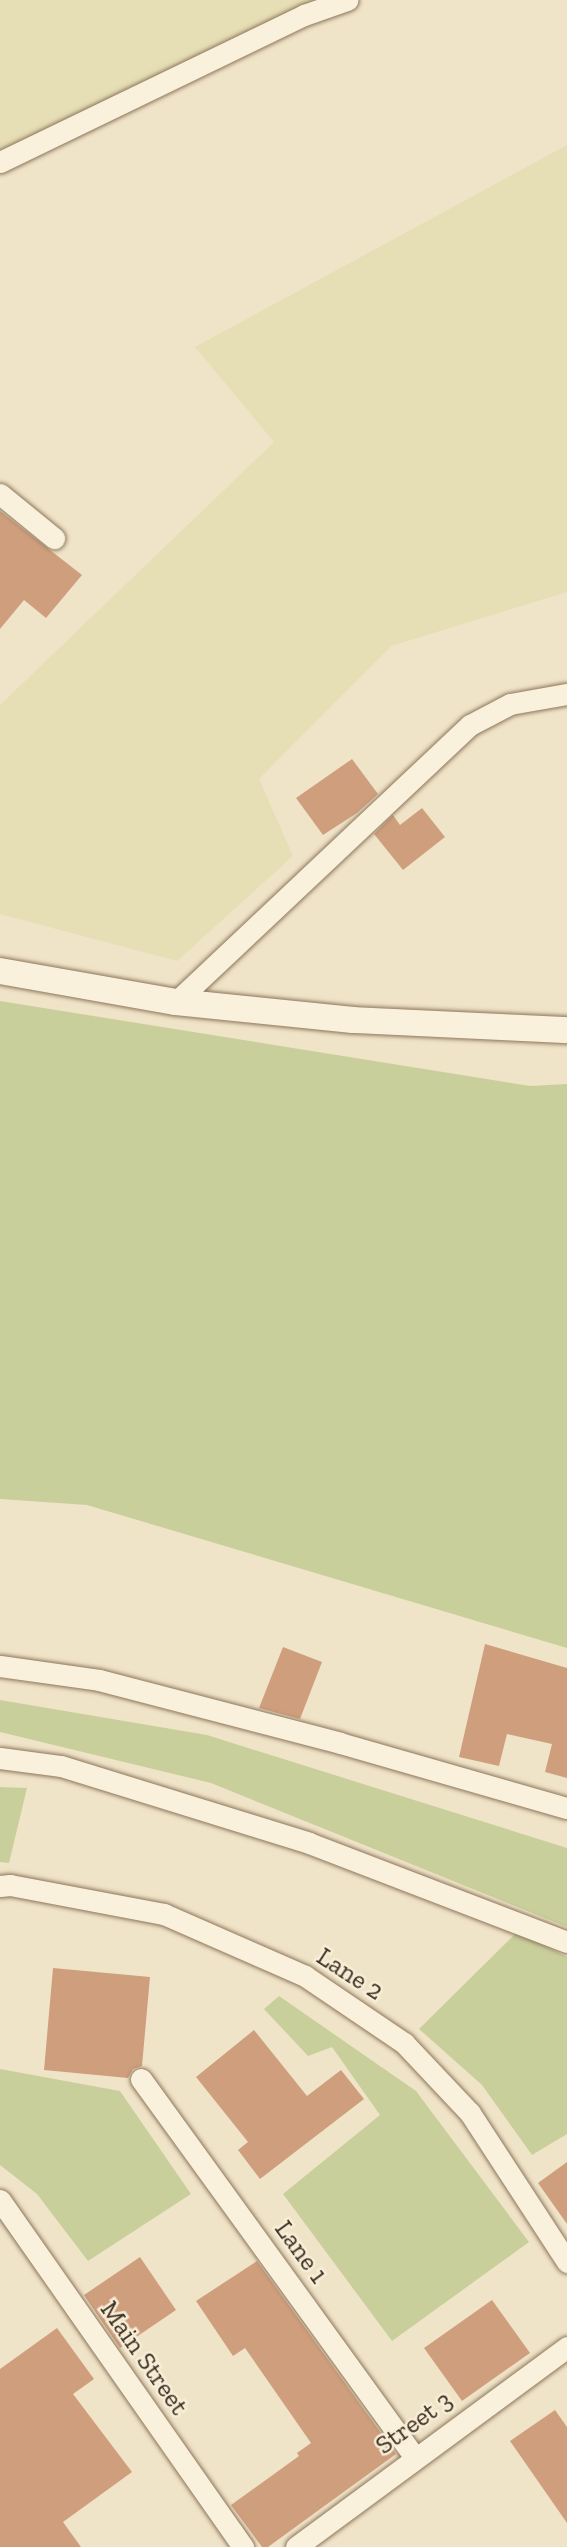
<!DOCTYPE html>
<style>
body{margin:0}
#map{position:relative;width:567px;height:2547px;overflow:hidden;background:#f0e4c8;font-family:"Zilla Slab",serif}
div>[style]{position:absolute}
.farmland>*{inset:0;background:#e6deb5}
.green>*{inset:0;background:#c9cf9b}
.building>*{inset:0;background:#cf9f7d}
.roads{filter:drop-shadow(0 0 2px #8d765c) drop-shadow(0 0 2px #8d765c)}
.minor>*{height:21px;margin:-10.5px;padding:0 10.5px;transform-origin:10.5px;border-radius:10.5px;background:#faf1dc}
.tertiary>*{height:26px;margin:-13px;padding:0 13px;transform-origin:13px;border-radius:13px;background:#faf1dc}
span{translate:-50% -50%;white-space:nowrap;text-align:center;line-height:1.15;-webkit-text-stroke:5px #f7eed8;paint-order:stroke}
.street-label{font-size:26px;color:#3d2e20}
</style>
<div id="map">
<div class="farmland">
<i style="clip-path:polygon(0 0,344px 0,0 150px)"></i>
<i style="clip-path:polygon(567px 145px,567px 592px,391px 646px,259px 779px,293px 856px,177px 961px,0 914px,0 705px,274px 442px,195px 347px)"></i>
</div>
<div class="green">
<i style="clip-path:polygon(0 1001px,530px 1086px,567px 1084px,567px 1648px,87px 1505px,0 1499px)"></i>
<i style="clip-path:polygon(0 1700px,207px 1735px,567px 1848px,567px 1927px,211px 1783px,0 1732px)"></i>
<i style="clip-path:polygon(0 1787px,27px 1788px,9px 1863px,0 1862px)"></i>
<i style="clip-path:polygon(517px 1932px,567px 1957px,567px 2134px,532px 2155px,482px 2085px,419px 2029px)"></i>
<i style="clip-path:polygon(279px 1996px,416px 2091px,529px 2242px,392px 2341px,283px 2194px,380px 2115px,332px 2047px,308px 2056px,264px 2009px)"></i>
<i style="clip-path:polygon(0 2069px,120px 2091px,191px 2194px,88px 2261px,37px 2194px,0 2165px)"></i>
</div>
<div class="building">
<i style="clip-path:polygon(0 511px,82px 575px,46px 618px,24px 600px,0 629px)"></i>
<i style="clip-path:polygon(352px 759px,378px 794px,357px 813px,323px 835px,296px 798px)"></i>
<i style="clip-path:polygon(422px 808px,445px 837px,403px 870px,374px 834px,393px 815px,400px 825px)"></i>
<i style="clip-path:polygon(485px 1644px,567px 1668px,567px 1778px,545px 1772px,552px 1744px,507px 1734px,499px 1766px,459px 1757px)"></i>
<i style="clip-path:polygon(283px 1647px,322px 1662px,300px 1719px,259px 1708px)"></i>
<i style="clip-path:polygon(53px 1968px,150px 1977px,142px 2066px,133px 2069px,128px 2078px,44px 2070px)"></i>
<i style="clip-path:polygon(254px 2030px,307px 2096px,341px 2070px,364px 2099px,260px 2179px,238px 2150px,248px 2142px,196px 2077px)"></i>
<i style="clip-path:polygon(567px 2162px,567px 2224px,538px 2183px)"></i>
<i style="clip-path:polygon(140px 2257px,176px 2310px,120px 2348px,84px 2295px)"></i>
<i style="clip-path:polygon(257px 2261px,396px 2454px,268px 2547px,262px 2547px,231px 2505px,299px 2456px,297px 2453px,311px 2443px,245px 2348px,233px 2356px,196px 2301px)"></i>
<i style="clip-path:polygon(492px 2300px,530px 2353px,462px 2401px,424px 2348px)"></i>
<i style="clip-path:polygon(57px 2328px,94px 2379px,73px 2394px,132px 2472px,63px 2522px,81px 2547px,0 2547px,0 2369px)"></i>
<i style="clip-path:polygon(555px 2410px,567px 2427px,567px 2523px,510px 2441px)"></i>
</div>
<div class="roads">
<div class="minor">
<i style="left:0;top:162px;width:338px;rotate:-25.8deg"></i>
<i style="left:304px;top:15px;width:46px;rotate:-19.2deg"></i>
<i style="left:0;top:494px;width:70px;rotate:39.2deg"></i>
<i style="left:176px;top:1002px;width:404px;rotate:-43.3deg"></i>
<i style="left:470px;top:725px;width:45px;rotate:-27.7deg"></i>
<i style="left:510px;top:704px;width:58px;rotate:-10deg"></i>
<i style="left:0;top:1666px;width:100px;rotate:8deg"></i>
<i style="left:99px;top:1680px;width:249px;rotate:14.6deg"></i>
<i style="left:340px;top:1743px;width:236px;rotate:16deg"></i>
<i style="left:0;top:1758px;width:62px;rotate:7.5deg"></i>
<i style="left:61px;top:1766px;width:260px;rotate:17.2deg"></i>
<i style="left:309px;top:1843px;width:276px;rotate:21deg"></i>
<i style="left:0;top:1886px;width:10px;rotate:-6deg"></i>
<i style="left:10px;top:1885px;width:157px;rotate:10.7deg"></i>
<i style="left:164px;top:1914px;width:154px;rotate:23.7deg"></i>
<i style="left:305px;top:1976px;width:120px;rotate:34.1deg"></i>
<i style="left:404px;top:2043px;width:96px;rotate:46.7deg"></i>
<i style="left:470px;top:2113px;width:178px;rotate:56.9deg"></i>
<i style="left:141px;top:2079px;width:467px;rotate:54.1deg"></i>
<i style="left:0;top:2200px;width:424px;rotate:55deg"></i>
<i style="left:296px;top:2547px;width:337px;rotate:-36.4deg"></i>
</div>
<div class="tertiary">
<i style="left:0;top:971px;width:179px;rotate:10deg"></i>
<i style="left:176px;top:1002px;width:178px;rotate:5.8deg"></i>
<i style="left:353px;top:1020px;width:214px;rotate:2.7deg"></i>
</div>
</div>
<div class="street-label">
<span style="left:350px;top:1974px;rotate:33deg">Lane 2</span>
<span style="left:301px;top:2252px;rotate:54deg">Lane 1</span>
<span style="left:144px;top:2358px;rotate:55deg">Main Street</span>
<span style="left:414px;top:2423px;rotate:-36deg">Street 3</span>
</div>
</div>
